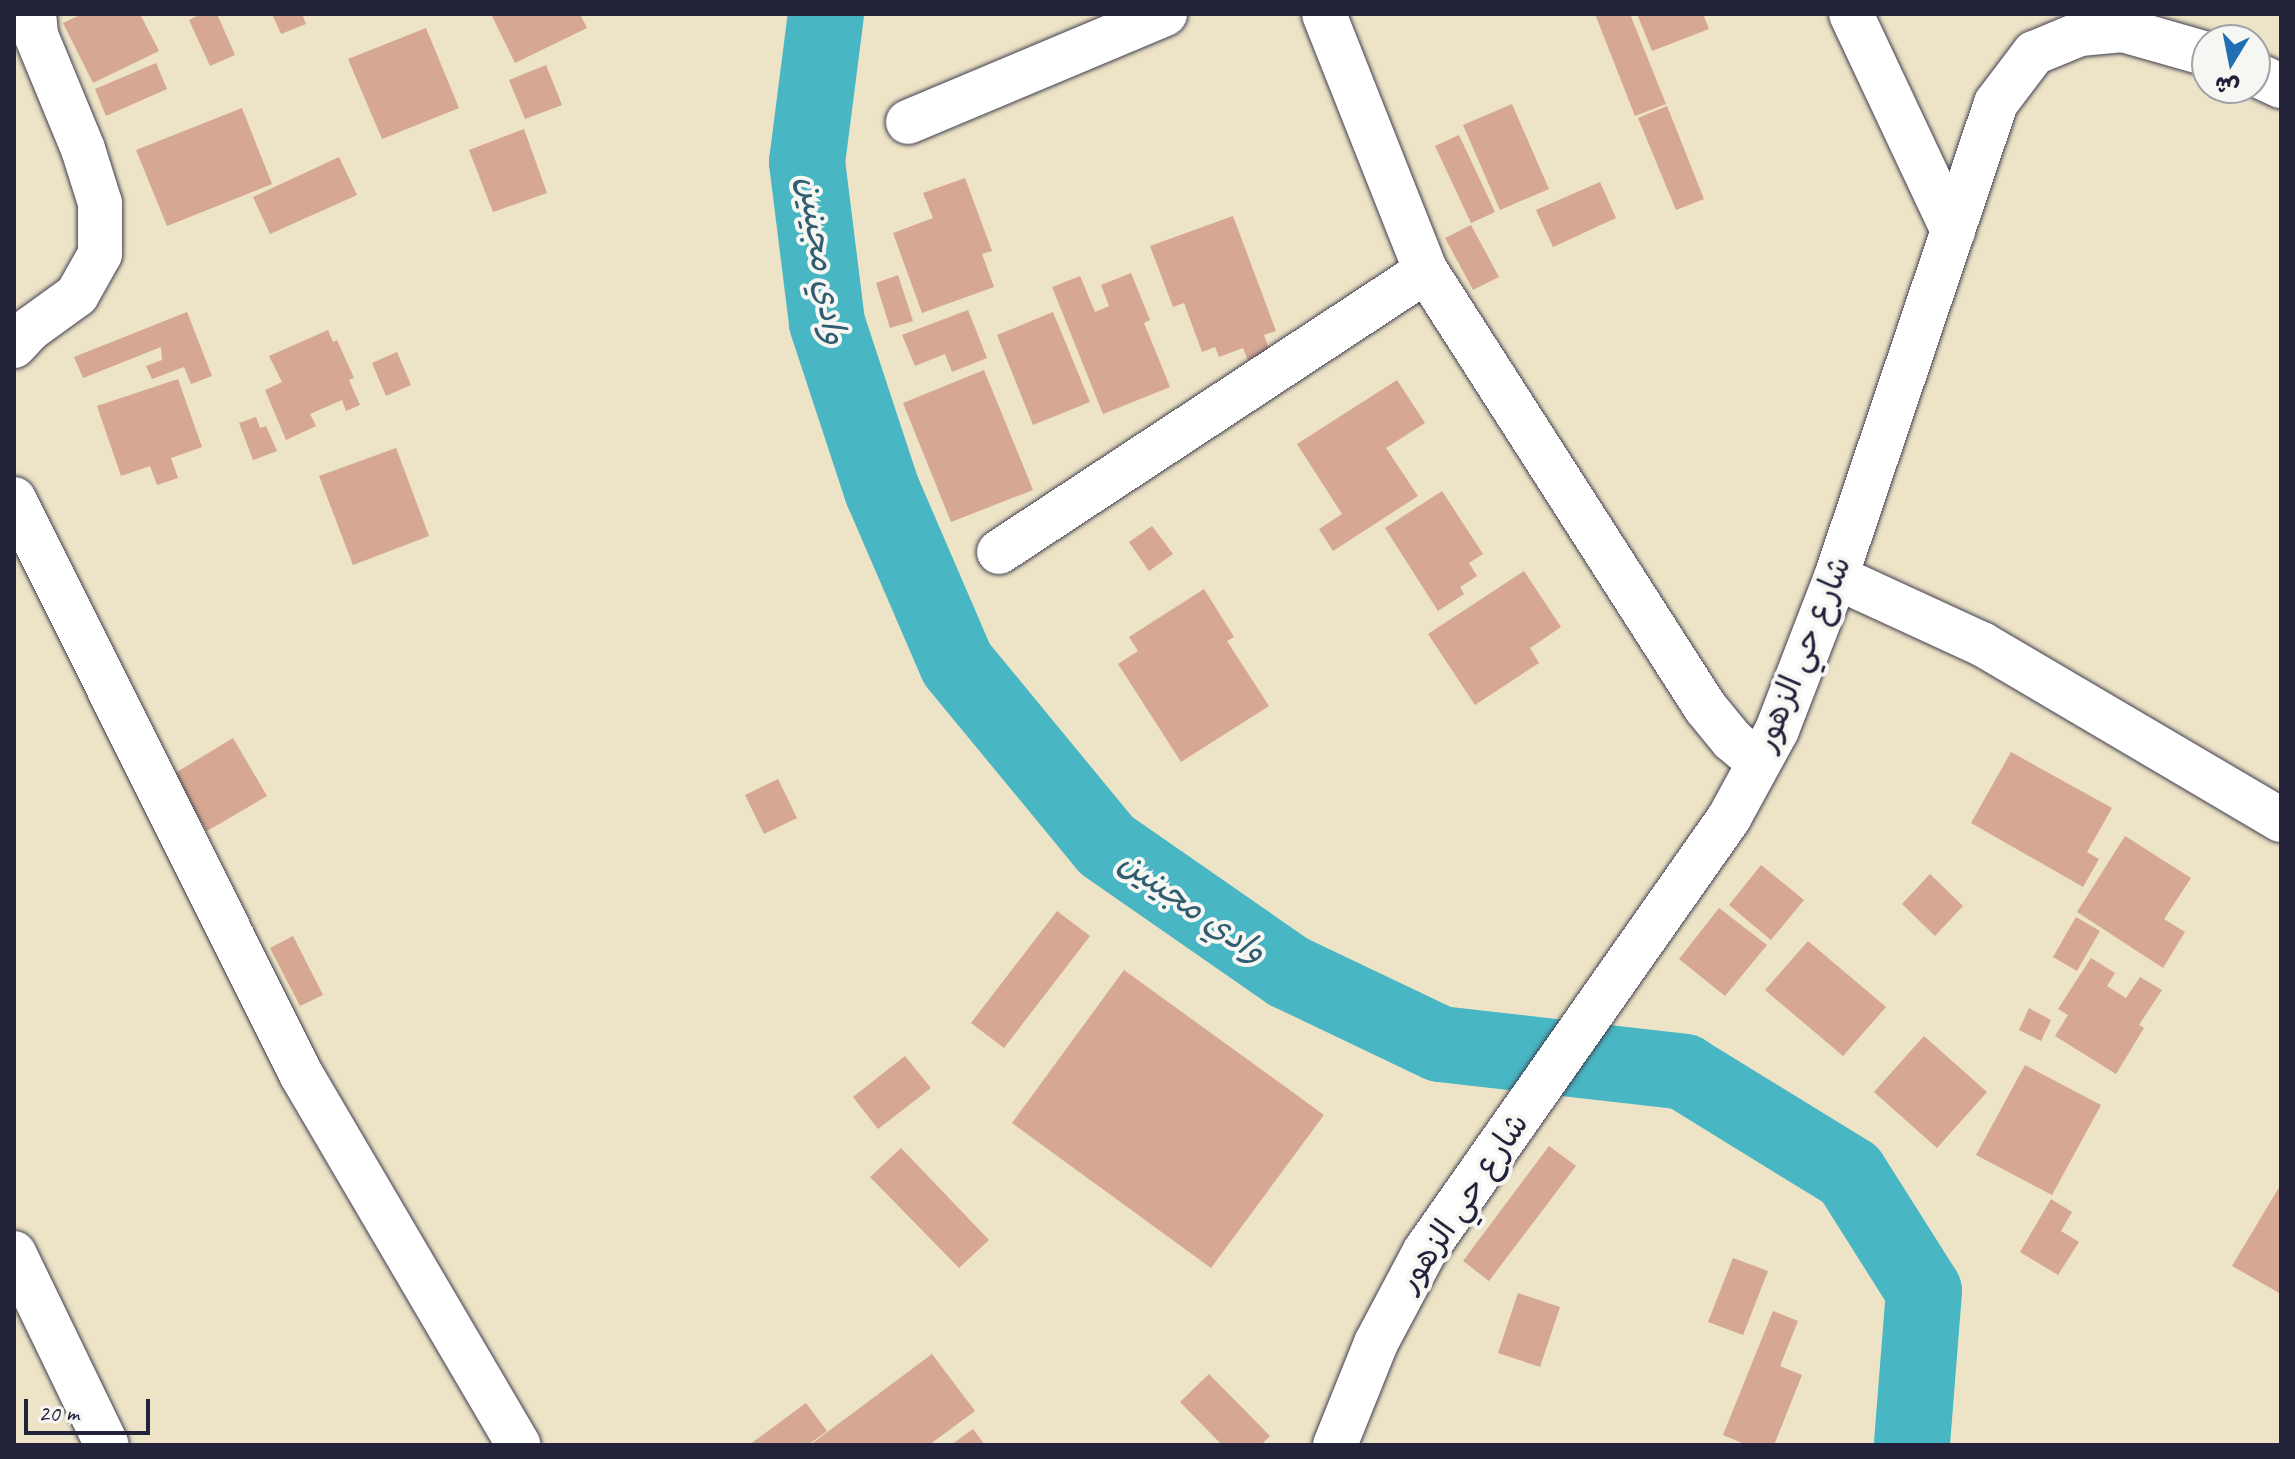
<!DOCTYPE html>
<meta charset="utf-8">
<style>
body{margin:0}
#map{position:relative;width:2295px;height:1459px;overflow:hidden;background:#ede3c6;font-family:Caveat,"Playpen Sans Arabic",sans-serif}
div>[style]{position:absolute}
.river>*{height:76px;margin:-38px;padding:0 38px;transform-origin:38px;border-radius:38px;background:#48b6c3}
.building>*{inset:0;background:#d6a793}
.roads{filter:drop-shadow(0 0 2px #403f50) drop-shadow(0 0 2px #403f50)}
.minor>*{height:44px;margin:-22px;padding:0 22px;transform-origin:22px;border-radius:22px;background:#fff}
span{translate:-50% -50%;white-space:nowrap;text-align:center;line-height:1.15;-webkit-text-stroke:8px #f6f6f2;paint-order:stroke}
.street-label{font-size:32px;color:#22223b}
.water-label{font-size:34px;color:#315d71;font-style:italic}
.frame{position:absolute;inset:0;border:16px solid #22223b;pointer-events:none}
.north{position:absolute;left:2191px;top:24px;width:80px;height:80px;box-sizing:border-box;background:#f6f6f2;border:2px solid #a1a1a9;border-radius:50%;rotate:190deg;font-size:22px;font-weight:700;line-height:32px;text-align:center;color:#22223b}
.north::after{content:'';display:block;margin:auto;width:28px;height:36px;background:#1f6fb2;clip-path:polygon(50% 0,100% 100%,50% 72%,0 100%)}
.scale{position:absolute;left:24px;top:1399px;width:126px;height:36px;box-sizing:border-box;border:4px solid #22223b;border-top:0;padding-left:10px;font-size:24px;line-height:28px;white-space:nowrap;color:#22223b;-webkit-text-stroke:6px #f6f6f2;paint-order:stroke}
</style>
<div id="map">
<div class="river">
<i style="left:826px;top:14px;width:149px;rotate:97.3deg"></i>
<i style="left:807px;top:162px;width:162px;rotate:82.9deg"></i>
<i style="left:827px;top:323px;width:176px;rotate:71.8deg"></i>
<i style="left:882px;top:490px;width:189px;rotate:66.7deg"></i>
<i style="left:957px;top:664px;width:234px;rotate:50.5deg"></i>
<i style="left:1106px;top:845px;width:223px;rotate:34.8deg"></i>
<i style="left:1289px;top:972px;width:167px;rotate:25.5deg"></i>
<i style="left:1440px;top:1044px;width:246px;rotate:6.5deg"></i>
<i style="left:1684px;top:1072px;width:195px;rotate:31.6deg"></i>
<i style="left:1850px;top:1174px;width:138px;rotate:57.7deg"></i>
<i style="left:1924px;top:1291px;width:154px;rotate:94.5deg"></i>
</div>
<div class="building">
<i style="clip-path:polygon(82px 14px,140px 14px,159px 51px,93px 83px,63px 23px)"></i>
<i style="clip-path:polygon(201px 14px,217px 14px,235px 55px,210px 66px,189px 20px)"></i>
<i style="clip-path:polygon(272px 14px,302px 14px,306px 24px,281px 34px)"></i>
<i style="clip-path:polygon(491px 14px,580px 14px,587px 28px,515px 63px)"></i>
<i style="clip-path:polygon(1595px 14px,1630px 14px,1666px 104px,1635px 116px)"></i>
<i style="clip-path:polygon(1637px 14px,1703px 14px,1709px 29px,1652px 51px)"></i>
<i style="clip-path:polygon(426px 28px,459px 108px,382px 139px,348px 59px)"></i>
<i style="clip-path:polygon(156px 63px,167px 89px,106px 116px,95px 89px)"></i>
<i style="clip-path:polygon(546px 65px,562px 105px,525px 119px,509px 80px)"></i>
<i style="clip-path:polygon(1512px 104px,1549px 189px,1500px 210px,1463px 125px)"></i>
<i style="clip-path:polygon(1667px 106px,1704px 199px,1676px 210px,1638px 118px)"></i>
<i style="clip-path:polygon(242px 108px,272px 184px,167px 226px,136px 150px)"></i>
<i style="clip-path:polygon(524px 129px,547px 193px,493px 212px,469px 150px)"></i>
<i style="clip-path:polygon(1459px 135px,1495px 212px,1471px 223px,1435px 146px)"></i>
<i style="clip-path:polygon(339px 157px,357px 195px,270px 234px,253px 197px)"></i>
<i style="clip-path:polygon(965px 178px,992px 251px,982px 254px,994px 287px,922px 313px,893px 233px,933px 218px,923px 193px)"></i>
<i style="clip-path:polygon(1600px 182px,1616px 218px,1553px 247px,1536px 210px)"></i>
<i style="clip-path:polygon(1233px 216px,1276px 331px,1264px 335px,1270px 352px,1248px 360px,1243px 348px,1219px 357px,1215px 347px,1202px 352px,1184px 303px,1173px 307px,1150px 246px)"></i>
<i style="clip-path:polygon(1471px 225px,1499px 277px,1473px 290px,1445px 238px)"></i>
<i style="clip-path:polygon(1131px 273px,1150px 320px,1144px 323px,1170px 387px,1103px 414px,1052px 287px,1080px 276px,1095px 312px,1109px 306px,1101px 285px)"></i>
<i style="clip-path:polygon(898px 275px,913px 321px,890px 328px,876px 283px)"></i>
<i style="clip-path:polygon(968px 310px,987px 358px,952px 372px,945px 354px,915px 366px,902px 335px)"></i>
<i style="clip-path:polygon(187px 312px,212px 376px,191px 384px,184px 367px,152px 379px,146px 366px,162px 360px,161px 347px,83px 378px,74px 357px)"></i>
<i style="clip-path:polygon(1053px 312px,1090px 402px,1033px 425px,997px 335px)"></i>
<i style="clip-path:polygon(328px 330px,333px 342px,337px 340px,354px 378px,349px 380px,360px 405px,346px 411px,342px 400px,310px 414px,316px 426px,286px 440px,265px 390px,282px 382px,269px 356px)"></i>
<i style="clip-path:polygon(397px 352px,411px 385px,386px 396px,372px 363px)"></i>
<i style="clip-path:polygon(984px 370px,1033px 490px,951px 522px,903px 403px)"></i>
<i style="clip-path:polygon(178px 379px,202px 447px,171px 458px,178px 478px,157px 485px,150px 466px,121px 476px,97px 406px)"></i>
<i style="clip-path:polygon(1397px 380px,1425px 423px,1386px 448px,1418px 496px,1333px 551px,1319px 529px,1342px 514px,1297px 444px)"></i>
<i style="clip-path:polygon(256px 417px,260px 428px,266px 426px,277px 451px,253px 460px,239px 423px)"></i>
<i style="clip-path:polygon(396px 448px,429px 536px,353px 565px,319px 476px)"></i>
<i style="clip-path:polygon(1442px 491px,1483px 554px,1469px 563px,1477px 576px,1460px 587px,1464px 594px,1438px 611px,1385px 528px)"></i>
<i style="clip-path:polygon(1152px 526px,1173px 554px,1149px 571px,1129px 542px)"></i>
<i style="clip-path:polygon(1524px 571px,1561px 627px,1530px 648px,1539px 663px,1475px 705px,1428px 634px)"></i>
<i style="clip-path:polygon(1204px 589px,1234px 637px,1227px 641px,1269px 706px,1181px 762px,1118px 664px,1138px 651px,1129px 637px)"></i>
<i style="clip-path:polygon(233px 738px,267px 796px,207px 831px,172px 775px)"></i>
<i style="clip-path:polygon(2011px 752px,2112px 808px,2087px 852px,2099px 859px,2083px 887px,1971px 823px)"></i>
<i style="clip-path:polygon(778px 779px,797px 818px,764px 834px,745px 795px)"></i>
<i style="clip-path:polygon(2125px 836px,2191px 878px,2164px 919px,2185px 932px,2163px 968px,2077px 912px)"></i>
<i style="clip-path:polygon(1761px 865px,1804px 900px,1771px 940px,1729px 905px)"></i>
<i style="clip-path:polygon(1930px 874px,1963px 906px,1935px 936px,1902px 904px)"></i>
<i style="clip-path:polygon(1719px 908px,1767px 945px,1725px 996px,1679px 959px)"></i>
<i style="clip-path:polygon(1057px 911px,1090px 936px,1004px 1048px,971px 1023px)"></i>
<i style="clip-path:polygon(2076px 917px,2100px 931px,2077px 971px,2053px 957px)"></i>
<i style="clip-path:polygon(293px 936px,323px 995px,300px 1006px,270px 948px)"></i>
<i style="clip-path:polygon(1808px 941px,1886px 1007px,1843px 1056px,1765px 990px)"></i>
<i style="clip-path:polygon(2091px 958px,2115px 973px,2107px 986px,2126px 998px,2140px 977px,2162px 990px,2139px 1025px,2144px 1028px,2116px 1074px,2055px 1036px,2068px 1015px,2058px 1009px)"></i>
<i style="clip-path:polygon(1124px 970px,1324px 1115px,1211px 1268px,1012px 1123px)"></i>
<i style="clip-path:polygon(2029px 1008px,2051px 1020px,2041px 1041px,2019px 1030px)"></i>
<i style="clip-path:polygon(1924px 1036px,1987px 1092px,1937px 1148px,1874px 1092px)"></i>
<i style="clip-path:polygon(905px 1056px,931px 1088px,878px 1129px,853px 1097px)"></i>
<i style="clip-path:polygon(2025px 1065px,2101px 1105px,2052px 1195px,1976px 1155px)"></i>
<i style="clip-path:polygon(1549px 1146px,1576px 1166px,1489px 1281px,1463px 1261px)"></i>
<i style="clip-path:polygon(901px 1148px,989px 1240px,959px 1268px,870px 1177px)"></i>
<i style="clip-path:polygon(2281px 1184px,2281px 1294px,2232px 1266px)"></i>
<i style="clip-path:polygon(2051px 1199px,2072px 1212px,2061px 1231px,2079px 1242px,2058px 1275px,2020px 1252px)"></i>
<i style="clip-path:polygon(1733px 1258px,1768px 1271px,1743px 1335px,1708px 1322px)"></i>
<i style="clip-path:polygon(1518px 1293px,1560px 1307px,1540px 1367px,1498px 1353px)"></i>
<i style="clip-path:polygon(1773px 1311px,1798px 1321px,1780px 1366px,1802px 1375px,1774px 1445px,1747px 1445px,1723px 1435px)"></i>
<i style="clip-path:polygon(932px 1354px,975px 1411px,929px 1445px,810px 1445px)"></i>
<i style="clip-path:polygon(1209px 1374px,1270px 1436px,1261px 1445px,1222px 1445px,1180px 1402px)"></i>
<i style="clip-path:polygon(806px 1403px,827px 1431px,808px 1445px,749px 1445px)"></i>
<i style="clip-path:polygon(973px 1429px,985px 1445px,951px 1445px)"></i>
</div>
<div class="roads">
<div class="minor">
<i style="left:1324px;top:14px;width:277px;rotate:68.4deg"></i>
<i style="left:1426px;top:271px;width:518px;rotate:57.38deg"></i>
<i style="left:1705px;top:707px;width:43px;rotate:50.7deg"></i>
<i style="left:1732px;top:740px;width:35px;rotate:40deg"></i>
<i style="left:1851px;top:14px;width:240px;rotate:64.8deg"></i>
<i style="left:2255px;top:74px;width:29px;rotate:25deg"></i>
<i style="left:908px;top:122px;width:279px;rotate:-22.8deg"></i>
<i style="left:14px;top:346px;width:23px;rotate:-47deg"></i>
<i style="left:30px;top:329px;width:58px;rotate:-35.9deg"></i>
<i style="left:77px;top:295px;width:47px;rotate:-60.7deg"></i>
<i style="left:100px;top:254px;width:51px;rotate:-90deg"></i>
<i style="left:100px;top:203px;width:57px;rotate:-107.5deg"></i>
<i style="left:83px;top:149px;width:123px;rotate:-112.4deg"></i>
<i style="left:36px;top:35px;width:21px;rotate:-95deg"></i>
<i style="left:14px;top:499px;width:643px;rotate:63.47deg"></i>
<i style="left:301px;top:1074px;width:430px;rotate:59.6deg"></i>
<i style="left:999px;top:552px;width:511px;rotate:-33.35deg"></i>
<i style="left:1836px;top:577px;width:161px;rotate:24.7deg"></i>
<i style="left:1982px;top:644px;width:347px;rotate:30.5deg"></i>
<i style="left:14px;top:1253px;width:213px;rotate:64.2deg"></i>
<i style="left:1335px;top:1445px;width:110px;rotate:-68.1deg"></i>
<i style="left:1376px;top:1343px;width:104px;rotate:-62deg"></i>
<i style="left:1425px;top:1251px;width:529px;rotate:-54.93deg"></i>
<i style="left:1729px;top:818px;width:100px;rotate:-61.4deg"></i>
<i style="left:1777px;top:730px;width:164px;rotate:-68.9deg"></i>
<i style="left:1836px;top:577px;width:500px;rotate:-71.35deg"></i>
<i style="left:1996px;top:103px;width:63px;rotate:-52.8deg"></i>
<i style="left:2034px;top:53px;width:50px;rotate:-22.4deg"></i>
<i style="left:2080px;top:34px;width:43px;rotate:-5.3deg"></i>
<i style="left:2123px;top:30px;width:87px;rotate:15.9deg"></i>
</div>
</div>
<div class="street-label">
<span style="left:1803px;top:654px;rotate:-68deg">شارع حي الزهور</span>
<span style="left:1463px;top:1203px;rotate:-56deg">شارع حي الزهور</span>
</div>
<div class="water-label">
<span style="left:823px;top:260px;rotate:81deg">وادي مجينين</span>
<span style="left:1193px;top:906px;rotate:35deg">وادي مجينين</span>
</div>
<div class="frame"></div>
<div class="north">ش</div>
<div class="scale">20 m</div>
</div>
